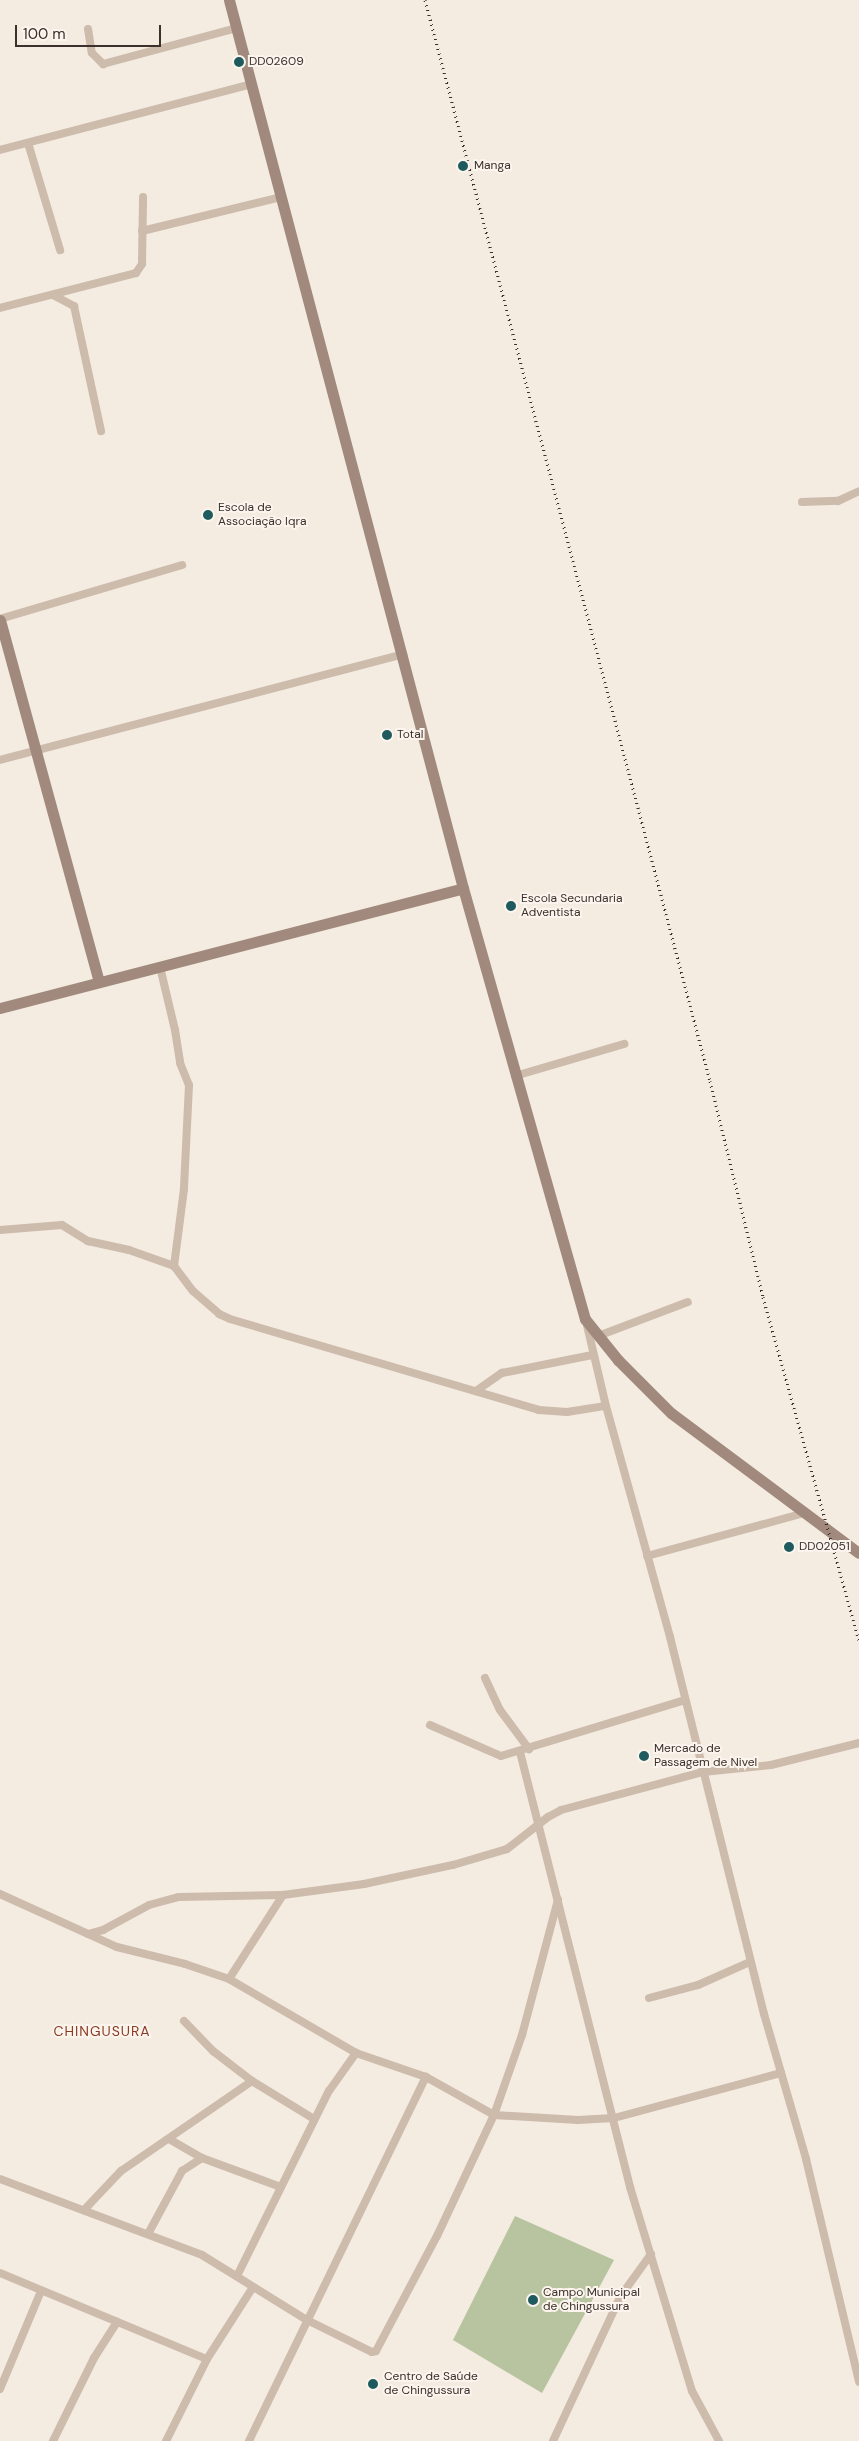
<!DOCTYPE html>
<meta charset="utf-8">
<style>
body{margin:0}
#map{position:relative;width:859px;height:2441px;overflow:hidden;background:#f4ebe1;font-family:"DM Sans",sans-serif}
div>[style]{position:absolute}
.green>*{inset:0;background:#b8c4a0}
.street>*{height:8px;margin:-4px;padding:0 4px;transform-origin:4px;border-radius:4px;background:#cdbbac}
.secondary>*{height:11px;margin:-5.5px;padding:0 5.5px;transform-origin:5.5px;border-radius:5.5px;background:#a18a7d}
.rail>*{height:3px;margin-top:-1.5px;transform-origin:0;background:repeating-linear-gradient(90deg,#3b302b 0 1px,transparent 0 5px)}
.dots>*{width:14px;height:14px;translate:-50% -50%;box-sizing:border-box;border:2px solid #fbf5ee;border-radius:50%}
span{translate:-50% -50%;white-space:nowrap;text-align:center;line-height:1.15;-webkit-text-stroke:4px #fbf5ee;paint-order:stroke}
.poi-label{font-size:12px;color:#3b302b}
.left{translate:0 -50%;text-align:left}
.neighbourhood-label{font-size:14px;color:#8c3b22;letter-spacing:1px}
.scale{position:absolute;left:15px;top:25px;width:146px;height:22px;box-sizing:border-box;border:2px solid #3b302b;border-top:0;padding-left:6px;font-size:15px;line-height:18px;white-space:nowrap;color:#3b302b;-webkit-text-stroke:4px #fbf5ee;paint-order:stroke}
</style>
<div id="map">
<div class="green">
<i style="clip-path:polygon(515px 2216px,614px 2260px,542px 2393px,453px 2340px)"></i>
</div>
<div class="street">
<i style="left:88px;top:29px;width:24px;rotate:81deg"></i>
<i style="left:92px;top:53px;width:16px;rotate:45deg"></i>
<i style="left:103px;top:64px;width:138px;rotate:-15.1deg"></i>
<i style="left:28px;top:143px;width:112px;rotate:73.3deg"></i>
<i style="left:0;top:150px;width:260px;rotate:-14.7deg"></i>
<i style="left:142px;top:231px;width:143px;rotate:-13.7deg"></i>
<i style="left:53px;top:295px;width:24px;rotate:28deg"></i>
<i style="left:74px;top:306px;width:128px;rotate:77.8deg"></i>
<i style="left:0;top:308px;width:140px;rotate:-14.4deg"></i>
<i style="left:136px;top:273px;width:11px;rotate:-56deg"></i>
<i style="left:142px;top:264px;width:67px;rotate:-89.1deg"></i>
<i style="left:802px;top:502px;width:36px;rotate:-2deg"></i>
<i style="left:838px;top:501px;width:23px;rotate:-25deg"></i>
<i style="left:0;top:619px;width:190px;rotate:-16.5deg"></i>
<i style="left:0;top:760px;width:417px;rotate:-14.7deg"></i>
<i style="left:160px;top:967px;width:65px;rotate:76.6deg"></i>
<i style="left:175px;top:1030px;width:33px;rotate:81deg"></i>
<i style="left:180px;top:1063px;width:24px;rotate:68deg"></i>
<i style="left:189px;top:1085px;width:104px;rotate:92.8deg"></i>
<i style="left:184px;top:1189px;width:78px;rotate:97.4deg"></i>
<i style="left:174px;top:1266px;width:31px;rotate:53deg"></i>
<i style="left:193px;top:1291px;width:35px;rotate:41deg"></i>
<i style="left:219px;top:1314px;width:12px;rotate:24deg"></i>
<i style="left:230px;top:1319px;width:322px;rotate:16.4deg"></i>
<i style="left:539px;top:1410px;width:28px;rotate:4deg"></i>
<i style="left:567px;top:1412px;width:39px;rotate:-9deg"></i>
<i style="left:515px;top:1076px;width:114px;rotate:-16.4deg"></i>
<i style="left:0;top:1230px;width:62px;rotate:-4.6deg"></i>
<i style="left:62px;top:1225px;width:31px;rotate:32deg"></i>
<i style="left:88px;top:1241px;width:42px;rotate:12.4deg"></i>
<i style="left:129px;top:1250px;width:48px;rotate:19.6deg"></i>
<i style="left:586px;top:1321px;width:87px;rotate:76.8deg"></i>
<i style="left:606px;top:1406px;width:240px;rotate:74.5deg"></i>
<i style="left:670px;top:1637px;width:389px;rotate:76deg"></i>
<i style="left:764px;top:2014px;width:151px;rotate:73.8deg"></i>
<i style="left:806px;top:2159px;width:229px;rotate:76.6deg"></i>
<i style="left:598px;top:1336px;width:96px;rotate:-20.7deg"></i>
<i style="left:476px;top:1391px;width:32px;rotate:-35deg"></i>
<i style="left:502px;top:1373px;width:92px;rotate:-11.3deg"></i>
<i style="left:647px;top:1556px;width:163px;rotate:-15.3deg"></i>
<i style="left:485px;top:1678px;width:35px;rotate:65deg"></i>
<i style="left:500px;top:1710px;width:49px;rotate:53.4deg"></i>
<i style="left:430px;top:1725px;width:77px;rotate:23.6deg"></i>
<i style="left:501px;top:1756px;width:192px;rotate:-16.9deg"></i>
<i style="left:520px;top:1752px;width:449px;rotate:75.8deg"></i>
<i style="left:630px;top:2187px;width:213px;rotate:73.1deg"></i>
<i style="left:692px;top:2391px;width:57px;rotate:61.6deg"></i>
<i style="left:0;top:1894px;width:128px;rotate:24.4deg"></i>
<i style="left:117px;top:1947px;width:70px;rotate:14deg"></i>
<i style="left:185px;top:1964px;width:46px;rotate:18.8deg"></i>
<i style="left:229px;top:1979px;width:147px;rotate:30.2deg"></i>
<i style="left:88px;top:1934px;width:16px;rotate:-15deg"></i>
<i style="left:103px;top:1930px;width:52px;rotate:-28.5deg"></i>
<i style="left:149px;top:1905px;width:31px;rotate:-15deg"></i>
<i style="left:179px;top:1897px;width:104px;rotate:-1.1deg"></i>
<i style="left:283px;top:1895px;width:82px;rotate:-7.7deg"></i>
<i style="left:364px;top:1884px;width:91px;rotate:-12.1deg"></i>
<i style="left:453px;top:1865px;width:56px;rotate:-16.5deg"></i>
<i style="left:507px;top:1849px;width:52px;rotate:-38deg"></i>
<i style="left:548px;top:1817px;width:15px;rotate:-28deg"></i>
<i style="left:561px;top:1810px;width:147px;rotate:-15deg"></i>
<i style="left:703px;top:1772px;width:68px;rotate:-5.9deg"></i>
<i style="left:771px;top:1765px;width:91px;rotate:-14deg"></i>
<i style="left:229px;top:1979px;width:100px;rotate:-57.3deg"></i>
<i style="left:649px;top:1998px;width:51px;rotate:-14.9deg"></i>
<i style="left:698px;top:1985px;width:57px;rotate:-23.9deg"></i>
<i style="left:184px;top:2021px;width:42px;rotate:46deg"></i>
<i style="left:213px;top:2051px;width:49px;rotate:37.6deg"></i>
<i style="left:252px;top:2081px;width:73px;rotate:31.5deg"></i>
<i style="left:169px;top:2139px;width:38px;rotate:30deg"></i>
<i style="left:202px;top:2158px;width:84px;rotate:20.2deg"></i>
<i style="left:0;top:2179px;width:216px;rotate:20.6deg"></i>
<i style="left:202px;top:2255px;width:123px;rotate:31.8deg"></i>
<i style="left:307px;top:2320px;width:72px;rotate:26.2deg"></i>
<i style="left:372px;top:2352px;width:4px;rotate:-14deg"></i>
<i style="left:376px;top:2351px;width:130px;rotate:-62.1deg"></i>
<i style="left:437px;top:2236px;width:134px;rotate:-64.8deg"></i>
<i style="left:494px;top:2115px;width:85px;rotate:-70.7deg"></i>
<i style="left:522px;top:2035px;width:140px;rotate:-75.1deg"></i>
<i style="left:84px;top:2210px;width:54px;rotate:-46.5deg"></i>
<i style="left:121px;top:2171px;width:159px;rotate:-34.5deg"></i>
<i style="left:148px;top:2234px;width:72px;rotate:-61.6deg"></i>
<i style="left:182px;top:2171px;width:24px;rotate:-33deg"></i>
<i style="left:0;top:2273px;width:224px;rotate:22.6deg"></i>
<i style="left:237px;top:2276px;width:207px;rotate:-63.6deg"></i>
<i style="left:329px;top:2091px;width:47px;rotate:-54.6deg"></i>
<i style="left:356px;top:2053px;width:74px;rotate:18.9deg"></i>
<i style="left:0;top:2389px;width:106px;rotate:-67.3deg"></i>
<i style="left:53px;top:2441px;width:93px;rotate:-63.7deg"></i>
<i style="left:94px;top:2358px;width:43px;rotate:-57.4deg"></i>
<i style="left:166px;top:2441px;width:92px;rotate:-63.4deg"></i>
<i style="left:207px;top:2359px;width:85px;rotate:-57.4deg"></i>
<i style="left:249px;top:2441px;width:405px;rotate:-64.1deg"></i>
<i style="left:426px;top:2077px;width:78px;rotate:29.2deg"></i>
<i style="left:494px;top:2115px;width:84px;rotate:3.4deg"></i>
<i style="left:578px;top:2120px;width:36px;rotate:-3deg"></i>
<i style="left:614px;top:2118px;width:173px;rotate:-15.1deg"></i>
<i style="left:553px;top:2441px;width:159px;rotate:-65deg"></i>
<i style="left:620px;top:2297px;width:53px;rotate:-54.2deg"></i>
</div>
<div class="secondary">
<i style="left:229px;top:0;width:918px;rotate:75.24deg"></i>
<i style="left:463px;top:888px;width:448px;rotate:74.2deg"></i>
<i style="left:585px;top:1319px;width:53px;rotate:51.2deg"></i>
<i style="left:618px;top:1360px;width:75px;rotate:45deg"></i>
<i style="left:671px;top:1413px;width:234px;rotate:36.7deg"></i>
<i style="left:0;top:620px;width:375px;rotate:74.7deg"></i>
<i style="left:0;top:1008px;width:478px;rotate:-14.5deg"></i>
</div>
<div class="rail">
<i style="left:425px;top:0;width:1118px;rotate:75.23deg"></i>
<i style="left:710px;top:1081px;width:222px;rotate:76.2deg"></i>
<i style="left:763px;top:1297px;width:356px;rotate:74.4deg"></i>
</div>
<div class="dots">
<i style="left:239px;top:62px;background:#1f5a5e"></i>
<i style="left:463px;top:166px;background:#1f5a5e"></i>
<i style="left:208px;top:515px;background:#1f5a5e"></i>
<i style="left:387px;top:735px;background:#1f5a5e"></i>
<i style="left:511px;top:906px;background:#1f5a5e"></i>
<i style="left:789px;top:1547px;background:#1f5a5e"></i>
<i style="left:644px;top:1756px;background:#1f5a5e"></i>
<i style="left:533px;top:2300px;background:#1f5a5e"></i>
<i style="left:373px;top:2384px;background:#1f5a5e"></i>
</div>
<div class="poi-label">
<span class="left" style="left:249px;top:62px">DD02609</span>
<span class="left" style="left:474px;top:166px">Manga</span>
<span class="left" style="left:218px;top:515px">Escola de<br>Associação Iqra</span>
<span class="left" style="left:397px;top:735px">Total</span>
<span class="left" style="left:521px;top:906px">Escola Secundaria<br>Adventista</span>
<span class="left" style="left:799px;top:1547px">DD02051</span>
<span class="left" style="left:654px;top:1756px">Mercado de<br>Passagem de Nivel</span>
<span class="left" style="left:543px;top:2300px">Campo Municipal<br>de Chingussura</span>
<span class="left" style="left:384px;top:2384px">Centro de Saúde<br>de Chingussura</span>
</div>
<div class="neighbourhood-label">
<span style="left:102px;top:2031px">CHINGUSURA</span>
</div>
<div class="scale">100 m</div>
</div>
